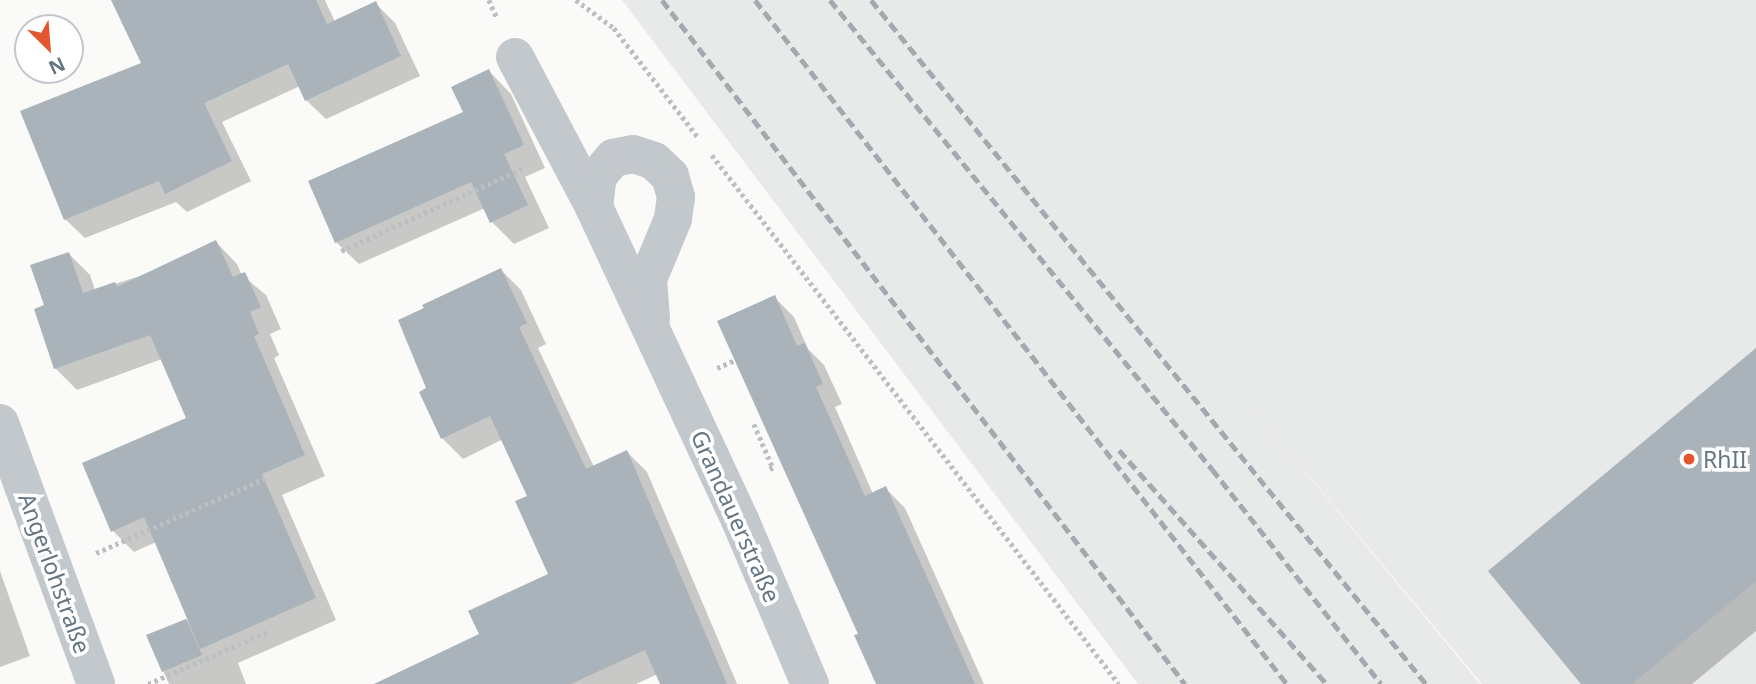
<!DOCTYPE html>
<meta charset="utf-8">
<style>
body{margin:0}
#map{position:relative;width:1756px;height:684px;overflow:hidden;background:#fafaf8;font-family:"Noto Sans",sans-serif}
div>[style]{position:absolute}
.built>*{inset:0;background:#e8e9e9}
.shadow>*{inset:0;background:#0003}
.building>*{inset:0;background:#aab3b9}
.path>*{height:4.5px;margin-top:-2.25px;transform-origin:0;background:repeating-linear-gradient(90deg,#bbbfc2 0 3.5px,transparent 0 7px)}
.minor>*{height:38px;margin:-19px;padding:0 19px;transform-origin:19px;border-radius:19px;background:#c3c8cc}
.rail>*{height:5px;margin-top:-2.5px;transform-origin:0;background:repeating-linear-gradient(90deg,#a2aab0 0 10px,transparent 0 15px)}
.dots>*{width:19px;height:19px;translate:-50% -50%;box-sizing:border-box;border:4px solid #fff;border-radius:50%}
span{translate:-50% -50%;white-space:nowrap;text-align:center;line-height:1.15;-webkit-text-stroke:7px #fff;paint-order:stroke}
.poi-label{font-size:23px;color:#657683}
.left{translate:0 -50%;text-align:left}
.street-label{font-size:23px;color:#657683}
.north{position:absolute;left:14px;top:14px;width:70px;height:70px;box-sizing:border-box;background:#fff;border:2px solid #c1c8cd;border-radius:50%;rotate:155deg;font-size:19px;font-weight:700;line-height:28px;text-align:center;color:#657683}
.north::after{content:'';display:block;margin:auto;width:24px;height:32px;background:#e4572e;clip-path:polygon(50% 0,100% 100%,50% 72%,0 100%)}
</style>
<div id="map">
<div class="built">
<i style="clip-path:polygon(622px 0,1756px 0,1756px 684px,1482px 684px,1247px 401px,1480px 684px,1138px 684px)"></i>
</div>
<div class="shadow">
<i style="clip-path:polygon(124px 0,325px 0,335px 22px,375px 3px,395px 23px,420px 76px,326px 119px,306px 100px,300px 86px,222px 122px,251px 181px,187px 212px,176px 202px,85px 238px,65px 219px,143px 63px)"></i>
<i style="clip-path:polygon(489px 71px,511px 94px,545px 168px,525px 177px,549px 228px,514px 244px,492px 222px,485px 208px,359px 264px,336px 242px,465px 113px)"></i>
<i style="clip-path:polygon(216px 242px,237px 264px,242px 275px,266px 295px,281px 329px,270px 334px,279px 355px,274px 358px,325px 476px,282px 495px,336px 620px,238px 663px,246px 684px,169px 684px,148px 636px,189px 619px,156px 542px,134px 552px,113px 531px,188px 418px,162px 359px,77px 390px,55px 368px,46px 306px,69px 254px,90px 275px,95px 290px,153px 272px)"></i>
<i style="clip-path:polygon(501px 270px,521px 290px,546px 344px,538px 348px,594px 467px,627px 452px,647px 472px,737px 684px,662px 684px,658px 674px,636px 684px,378px 684px,481px 635px,551px 575px,529px 497px,503px 439px,463px 459px,442px 438px,429px 389px)"></i>
<i style="clip-path:polygon(774px 297px,794px 317px,808px 349px,824px 365px,842px 404px,835px 407px,873px 494px,885px 488px,905px 508px,984px 684px,877px 684px,861px 634px)"></i>
<i style="clip-path:polygon(1756px 350px,1756px 631px,1692px 684px,1584px 684px)"></i>
<i style="clip-path:polygon(0 571px,30px 656px,0 667px)"></i>
</div>
<div class="building">
<i style="clip-path:polygon(111px 0,316px 0,327px 24px,376px 1px,401px 56px,305px 101px,288px 64px,204px 103px,232px 161px,165px 194px,159px 181px,64px 220px,20px 111px,141px 63px)"></i>
<i style="clip-path:polygon(489px 69px,524px 145px,504px 154px,528px 205px,490px 223px,471px 182px,335px 243px,308px 181px,463px 112px,451px 87px)"></i>
<i style="clip-path:polygon(216px 240px,233px 277px,245px 272px,261px 307px,250px 312px,259px 334px,254px 336px,305px 455px,262px 474px,316px 598px,200px 649px,144px 517px,111px 532px,82px 463px,186px 418px,150px 335px,54px 369px,34px 309px,44px 305px,30px 265px,69px 252px,83px 293px,115px 282px,117px 287px)"></i>
<i style="clip-path:polygon(501px 268px,527px 323px,519px 327px,586px 469px,627px 450px,727px 684px,660px 684px,645px 650px,571px 684px,374px 684px,479px 634px,468px 611px,548px 574px,515px 501px,527px 496px,490px 416px,441px 439px,419px 392px,426px 388px,398px 320px,424px 308px,422px 305px)"></i>
<i style="clip-path:polygon(775px 295px,797px 346px,805px 343px,823px 384px,816px 387px,865px 496px,886px 486px,975px 684px,876px 684px,854px 635px,858px 634px,717px 321px)"></i>
<i style="clip-path:polygon(1756px 348px,1756px 581px,1632px 684px,1581px 684px,1488px 571px)"></i>
<i style="clip-path:polygon(186px 619px,202px 655px,162px 672px,146px 635px)"></i>
</div>
<div class="path">
<i style="left:489px;top:0;width:20px;rotate:66deg"></i>
<i style="left:576px;top:0;width:47px;rotate:36.4deg"></i>
<i style="left:614px;top:28px;width:138px;rotate:52.4deg"></i>
<i style="left:712px;top:155px;width:667px;rotate:52.43deg"></i>
<i style="left:341px;top:251px;width:199px;rotate:-24.4deg"></i>
<i style="left:717px;top:368px;width:20px;rotate:-24deg"></i>
<i style="left:754px;top:424px;width:48px;rotate:66.6deg"></i>
<i style="left:773px;top:468px;width:7px;rotate:153deg"></i>
<i style="left:96px;top:553px;width:188px;rotate:-23.8deg"></i>
<i style="left:148px;top:684px;width:132px;rotate:-23.7deg"></i>
</div>
<div class="minor">
<i style="left:515px;top:57px;width:170px;rotate:62.2deg"></i>
<i style="left:594px;top:207px;width:345px;rotate:65deg"></i>
<i style="left:740px;top:520px;width:178px;rotate:66.9deg"></i>
<i style="left:594px;top:207px;width:31px;rotate:-83deg"></i>
<i style="left:598px;top:176px;width:23px;rotate:-50deg"></i>
<i style="left:613px;top:158px;width:20px;rotate:-11deg"></i>
<i style="left:633px;top:154px;width:22px;rotate:18deg"></i>
<i style="left:654px;top:161px;width:22px;rotate:43deg"></i>
<i style="left:670px;top:176px;width:22px;rotate:74deg"></i>
<i style="left:676px;top:197px;width:22px;rotate:98deg"></i>
<i style="left:673px;top:219px;width:65px;rotate:112.6deg"></i>
<i style="left:648px;top:279px;width:40px;rotate:85.7deg"></i>
<i style="left:0;top:423px;width:278px;rotate:69.8deg"></i>
</div>
<div class="rail">
<i style="left:662px;top:0;width:861px;rotate:52.6deg"></i>
<i style="left:755px;top:0;width:867px;rotate:52.13deg"></i>
<i style="left:830px;top:0;width:605px;rotate:50.84deg"></i>
<i style="left:1212px;top:469px;width:273px;rotate:51.8deg"></i>
<i style="left:871px;top:0;width:881px;rotate:50.94deg"></i>
<i style="left:1119px;top:450px;width:313px;rotate:48.4deg"></i>
</div>
<div class="dots">
<i style="left:1689px;top:459px;background:#e4572e"></i>
</div>
<div class="poi-label">
<span class="left" style="left:1703px;top:459px">RhII</span>
</div>
<div class="street-label">
<span style="left:736px;top:516px;rotate:66deg">Grandauerstraße</span>
<span style="left:55px;top:573px;rotate:70deg">Angerlohstraße</span>
</div>
<div class="north">N</div>
</div>
